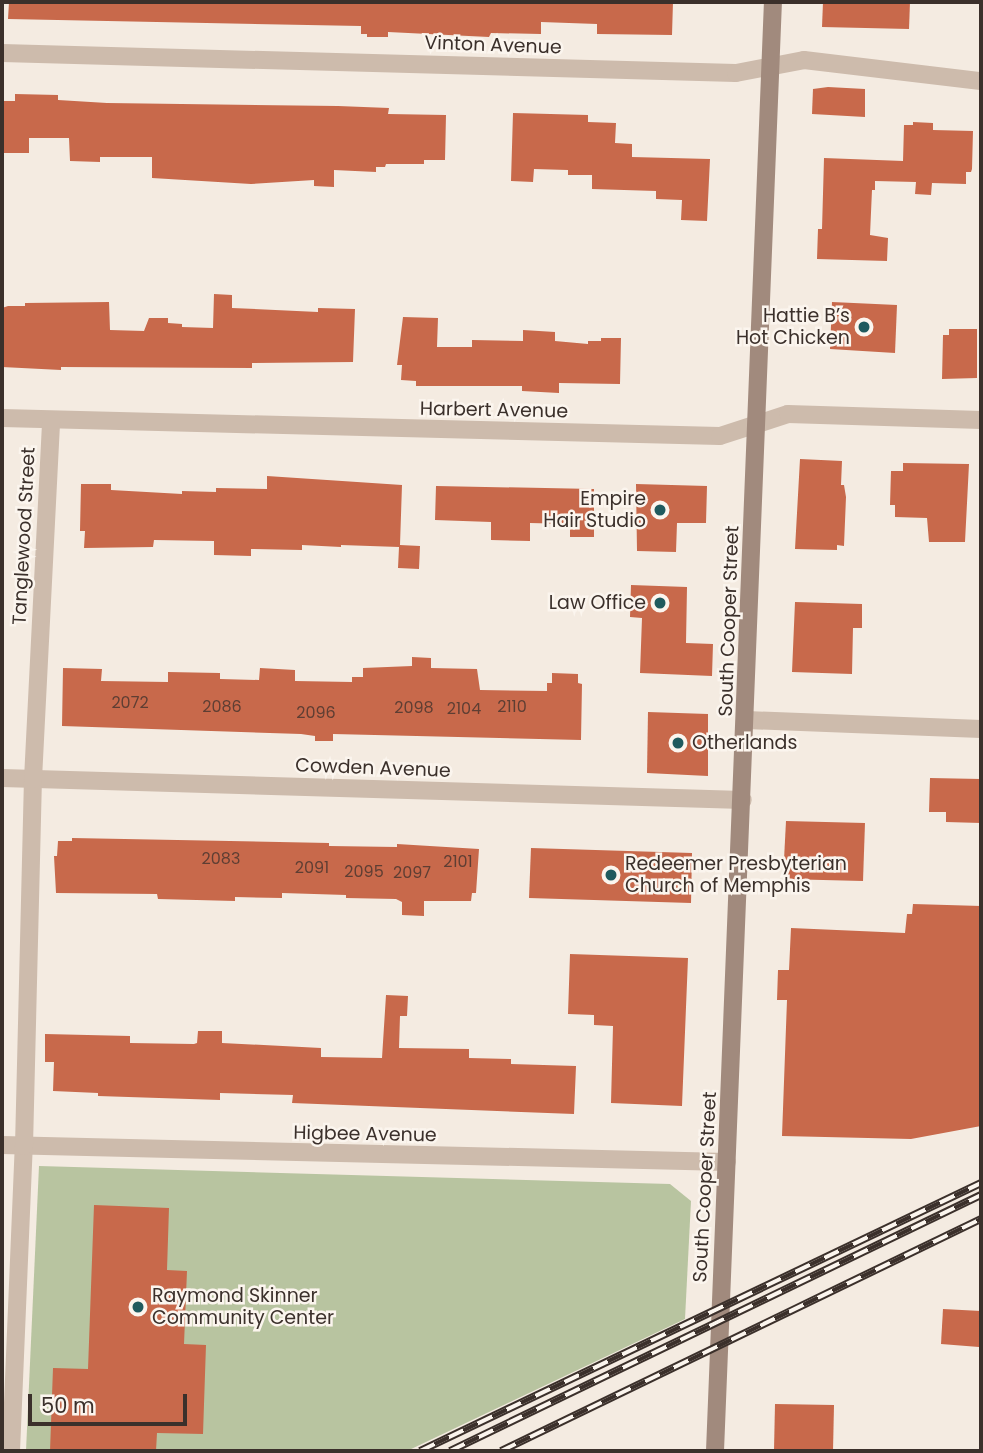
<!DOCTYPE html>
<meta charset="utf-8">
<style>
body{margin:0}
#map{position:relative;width:983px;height:1453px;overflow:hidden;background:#f4ebe1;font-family:Poppins,sans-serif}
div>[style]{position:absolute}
.green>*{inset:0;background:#b8c4a0}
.building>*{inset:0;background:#c8694b}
.minor>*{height:18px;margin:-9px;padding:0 9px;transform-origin:9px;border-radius:9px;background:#cdbbac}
.secondary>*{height:18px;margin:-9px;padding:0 9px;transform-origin:9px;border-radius:9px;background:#a18a7d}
.rail>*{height:8px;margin-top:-4px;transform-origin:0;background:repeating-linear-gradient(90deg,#fbf5ee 0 16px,#3b302b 0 32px);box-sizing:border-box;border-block:2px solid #3b302b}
.dots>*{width:19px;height:19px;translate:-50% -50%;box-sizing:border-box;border:4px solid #fbf5ee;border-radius:50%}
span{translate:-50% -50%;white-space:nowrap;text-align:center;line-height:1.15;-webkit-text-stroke:5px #fbf5ee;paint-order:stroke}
.number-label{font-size:16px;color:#5e3e33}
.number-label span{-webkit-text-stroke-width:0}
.street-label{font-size:19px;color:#3b302b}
.poi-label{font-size:19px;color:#3b302b}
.right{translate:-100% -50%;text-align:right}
.left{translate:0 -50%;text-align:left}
.frame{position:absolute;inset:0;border:4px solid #3b302b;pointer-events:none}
.scale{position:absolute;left:28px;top:1394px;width:159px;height:32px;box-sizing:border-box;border:4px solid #3b302b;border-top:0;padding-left:9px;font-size:21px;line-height:24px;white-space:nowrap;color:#3b302b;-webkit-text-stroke:5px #fbf5ee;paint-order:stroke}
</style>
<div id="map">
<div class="green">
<i style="clip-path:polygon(39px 1166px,670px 1184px,691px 1201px,685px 1319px,407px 1451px,26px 1451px)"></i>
</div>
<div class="building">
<i style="clip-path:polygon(9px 2px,673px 2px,672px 35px,597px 34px,597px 24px,541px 22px,541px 34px,491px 33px,489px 37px,388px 32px,388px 37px,367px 37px,367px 34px,361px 34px,361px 26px,8px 19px)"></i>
<i style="clip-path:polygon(823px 2px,910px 2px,909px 29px,822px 27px)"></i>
<i style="clip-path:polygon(828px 87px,865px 89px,865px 117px,812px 114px,813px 89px)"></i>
<i style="clip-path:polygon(15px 94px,58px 95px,58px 100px,107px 103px,338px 106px,389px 108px,388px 114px,446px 115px,445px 160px,424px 160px,424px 164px,386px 164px,385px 167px,376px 167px,376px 172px,334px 170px,334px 187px,314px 186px,314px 180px,251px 184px,152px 178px,152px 157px,100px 157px,100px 162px,70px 161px,69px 138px,29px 138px,29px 153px,2px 153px,2px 101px,15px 101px)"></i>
<i style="clip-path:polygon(513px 113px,588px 115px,588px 122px,616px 123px,615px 143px,632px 144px,632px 157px,710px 159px,707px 221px,681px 220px,682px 200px,656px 199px,656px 191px,592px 189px,592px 175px,568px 175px,568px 170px,534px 169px,533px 182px,511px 181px)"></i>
<i style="clip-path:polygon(913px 122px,933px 123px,933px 130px,973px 131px,972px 169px,971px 172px,966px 172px,966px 184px,932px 183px,931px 195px,915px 194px,916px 182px,875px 181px,875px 190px,872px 190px,870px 235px,888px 238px,887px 261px,817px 259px,818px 229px,822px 229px,824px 158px,903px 161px,904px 125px,913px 125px)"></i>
<i style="clip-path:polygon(214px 294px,232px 295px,232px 308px,318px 312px,318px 308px,355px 309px,353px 362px,252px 363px,252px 368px,61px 367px,61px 370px,2px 367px,2px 308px,8px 306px,25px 306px,25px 303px,109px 302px,110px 330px,144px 331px,149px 318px,168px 318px,168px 323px,182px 324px,182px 327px,213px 328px)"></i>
<i style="clip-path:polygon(832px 302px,897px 305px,895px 353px,830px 349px)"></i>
<i style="clip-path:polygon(403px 317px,438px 318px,437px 347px,472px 347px,472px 340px,523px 341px,523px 330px,555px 332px,555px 341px,588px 344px,588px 341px,601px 341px,601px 338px,621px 338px,620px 384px,559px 383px,559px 393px,522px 391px,522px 386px,416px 386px,416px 381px,401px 380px,402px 365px,397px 365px)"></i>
<i style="clip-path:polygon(949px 329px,977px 329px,977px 378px,942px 379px,943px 335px,949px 335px)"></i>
<i style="clip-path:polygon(800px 459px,842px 461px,841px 485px,844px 485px,846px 497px,844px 546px,837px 545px,837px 550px,795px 549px)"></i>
<i style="clip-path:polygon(903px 463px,969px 464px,965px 542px,929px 542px,927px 518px,895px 517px,895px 505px,890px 505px,891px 471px,903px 471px)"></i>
<i style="clip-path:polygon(267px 476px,402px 485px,400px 545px,420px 546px,419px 569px,398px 568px,399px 547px,341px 545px,341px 547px,302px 545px,302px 550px,251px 549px,251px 556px,214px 555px,214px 541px,154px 540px,153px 547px,84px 548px,85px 531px,80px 531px,81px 484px,111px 484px,111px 490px,182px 494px,182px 491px,216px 492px,216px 488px,267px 489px)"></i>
<i style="clip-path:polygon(636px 484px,707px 486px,706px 523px,677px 523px,676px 552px,637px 551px)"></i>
<i style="clip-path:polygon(436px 486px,594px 489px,594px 537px,570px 537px,570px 524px,530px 523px,530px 541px,491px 540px,491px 522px,435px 520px)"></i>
<i style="clip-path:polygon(631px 585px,687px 587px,686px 643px,713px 644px,712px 676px,640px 673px,642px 618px,630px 617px)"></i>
<i style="clip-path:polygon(795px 602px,862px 604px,862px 628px,853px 628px,852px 674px,792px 672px)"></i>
<i style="clip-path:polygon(412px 657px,431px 658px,431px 668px,477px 669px,480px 690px,547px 691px,547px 683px,552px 683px,552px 673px,578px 674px,578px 683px,582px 684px,581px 740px,333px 734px,333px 741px,315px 741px,315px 736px,301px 734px,62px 726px,63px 668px,102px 669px,101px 681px,168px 682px,168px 672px,220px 673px,220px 679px,259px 680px,260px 668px,295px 670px,295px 681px,352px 682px,352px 677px,363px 677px,363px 668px,412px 666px)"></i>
<i style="clip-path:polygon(648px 712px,708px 714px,708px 776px,647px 773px)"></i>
<i style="clip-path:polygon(930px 778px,981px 779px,981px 823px,946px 822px,946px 812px,929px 812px)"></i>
<i style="clip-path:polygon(786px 821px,865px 823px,863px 881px,783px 879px)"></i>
<i style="clip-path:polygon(72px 838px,329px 843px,329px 846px,397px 847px,397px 844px,479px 849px,476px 893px,472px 893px,471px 901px,424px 901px,424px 916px,402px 915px,402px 902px,396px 899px,346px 898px,346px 895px,282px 893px,282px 898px,235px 897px,235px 901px,158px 899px,157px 894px,56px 893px,54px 856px,57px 856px,58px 841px,72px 841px)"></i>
<i style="clip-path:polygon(531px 848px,692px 853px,691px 903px,529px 898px)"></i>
<i style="clip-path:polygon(913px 904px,981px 906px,981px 1126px,911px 1139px,782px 1136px,787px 1000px,777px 1000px,778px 970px,789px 970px,791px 928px,905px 933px,907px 914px,912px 914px)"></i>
<i style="clip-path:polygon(570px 954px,688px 958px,682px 1106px,611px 1103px,613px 1026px,594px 1025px,594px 1015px,568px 1014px)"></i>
<i style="clip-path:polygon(386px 995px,408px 996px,407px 1016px,400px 1016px,399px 1048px,469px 1049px,469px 1058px,511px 1059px,511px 1064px,576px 1066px,574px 1114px,292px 1103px,293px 1095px,220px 1093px,220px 1100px,98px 1096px,98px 1093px,53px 1091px,54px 1062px,45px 1062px,45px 1034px,130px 1036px,130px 1043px,194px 1044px,197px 1043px,198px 1031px,222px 1031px,222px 1043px,321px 1048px,321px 1057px,382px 1058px)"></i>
<i style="clip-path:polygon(94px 1205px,169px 1208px,167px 1270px,187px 1271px,184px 1344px,206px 1345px,203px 1434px,157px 1433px,156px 1451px,50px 1451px,53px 1368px,88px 1369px)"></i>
<i style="clip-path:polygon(943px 1309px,981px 1311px,979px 1347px,941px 1344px)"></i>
<i style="clip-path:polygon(775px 1404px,834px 1405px,833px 1451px,774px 1450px)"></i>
</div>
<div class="minor">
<i style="left:2px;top:53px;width:734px;rotate:1.56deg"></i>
<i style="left:736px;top:73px;width:69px;rotate:-10.8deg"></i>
<i style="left:804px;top:60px;width:178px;rotate:6.8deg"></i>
<i style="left:2px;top:418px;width:718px;rotate:1.44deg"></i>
<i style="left:720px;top:436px;width:71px;rotate:-17.9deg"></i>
<i style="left:788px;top:414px;width:193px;rotate:1.8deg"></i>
<i style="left:747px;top:720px;width:234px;rotate:2.2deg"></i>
<i style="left:2px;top:778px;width:741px;rotate:1.7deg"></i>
<i style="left:2px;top:1145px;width:725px;rotate:1.34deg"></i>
<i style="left:11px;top:1451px;width:305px;rotate:-87.6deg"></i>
<i style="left:24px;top:1146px;width:367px;rotate:-88.6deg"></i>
<i style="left:33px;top:779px;width:359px;rotate:-87.1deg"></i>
</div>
<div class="secondary">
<i style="left:715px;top:1451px;width:1450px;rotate:-87.71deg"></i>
</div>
<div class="rail">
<i style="left:420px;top:1451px;width:622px;rotate:-25.53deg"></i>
<i style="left:450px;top:1451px;width:589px;rotate:-25.74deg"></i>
<i style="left:501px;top:1451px;width:533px;rotate:-25.8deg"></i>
</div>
<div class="dots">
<i style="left:864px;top:327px;background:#1f5a5e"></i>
<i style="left:660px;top:510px;background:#1f5a5e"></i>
<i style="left:660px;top:603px;background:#1f5a5e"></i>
<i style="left:678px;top:743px;background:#1f5a5e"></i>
<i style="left:611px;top:875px;background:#1f5a5e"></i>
<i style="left:138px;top:1307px;background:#1f5a5e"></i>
</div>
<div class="number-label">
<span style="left:130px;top:703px">2072</span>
<span style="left:222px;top:707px">2086</span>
<span style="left:512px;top:707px">2110</span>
<span style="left:414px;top:708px">2098</span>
<span style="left:464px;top:709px">2104</span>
<span style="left:316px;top:713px">2096</span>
<span style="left:221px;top:859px">2083</span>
<span style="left:458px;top:862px">2101</span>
<span style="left:312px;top:868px">2091</span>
<span style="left:364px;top:872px">2095</span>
<span style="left:412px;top:873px">2097</span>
</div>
<div class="street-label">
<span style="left:493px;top:45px;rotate:2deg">Vinton Avenue</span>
<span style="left:494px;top:410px;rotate:1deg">Harbert Avenue</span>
<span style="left:24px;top:536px;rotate:-87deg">Tanglewood Street</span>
<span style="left:729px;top:621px;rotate:-88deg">South Cooper Street</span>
<span style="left:373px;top:768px;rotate:2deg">Cowden Avenue</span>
<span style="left:365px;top:1134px;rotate:1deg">Higbee Avenue</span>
<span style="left:705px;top:1187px;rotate:-87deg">South Cooper Street</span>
</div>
<div class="poi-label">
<span class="right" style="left:850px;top:327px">Hattie B’s<br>Hot Chicken</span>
<span class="right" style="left:646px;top:510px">Empire<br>Hair Studio</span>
<span class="right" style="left:646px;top:603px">Law Office</span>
<span class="left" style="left:692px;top:743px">Otherlands</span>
<span class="left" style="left:625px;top:875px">Redeemer Presbyterian<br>Church of Memphis</span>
<span class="left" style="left:152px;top:1307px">Raymond Skinner<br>Community Center</span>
</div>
<div class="frame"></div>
<div class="scale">50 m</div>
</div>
